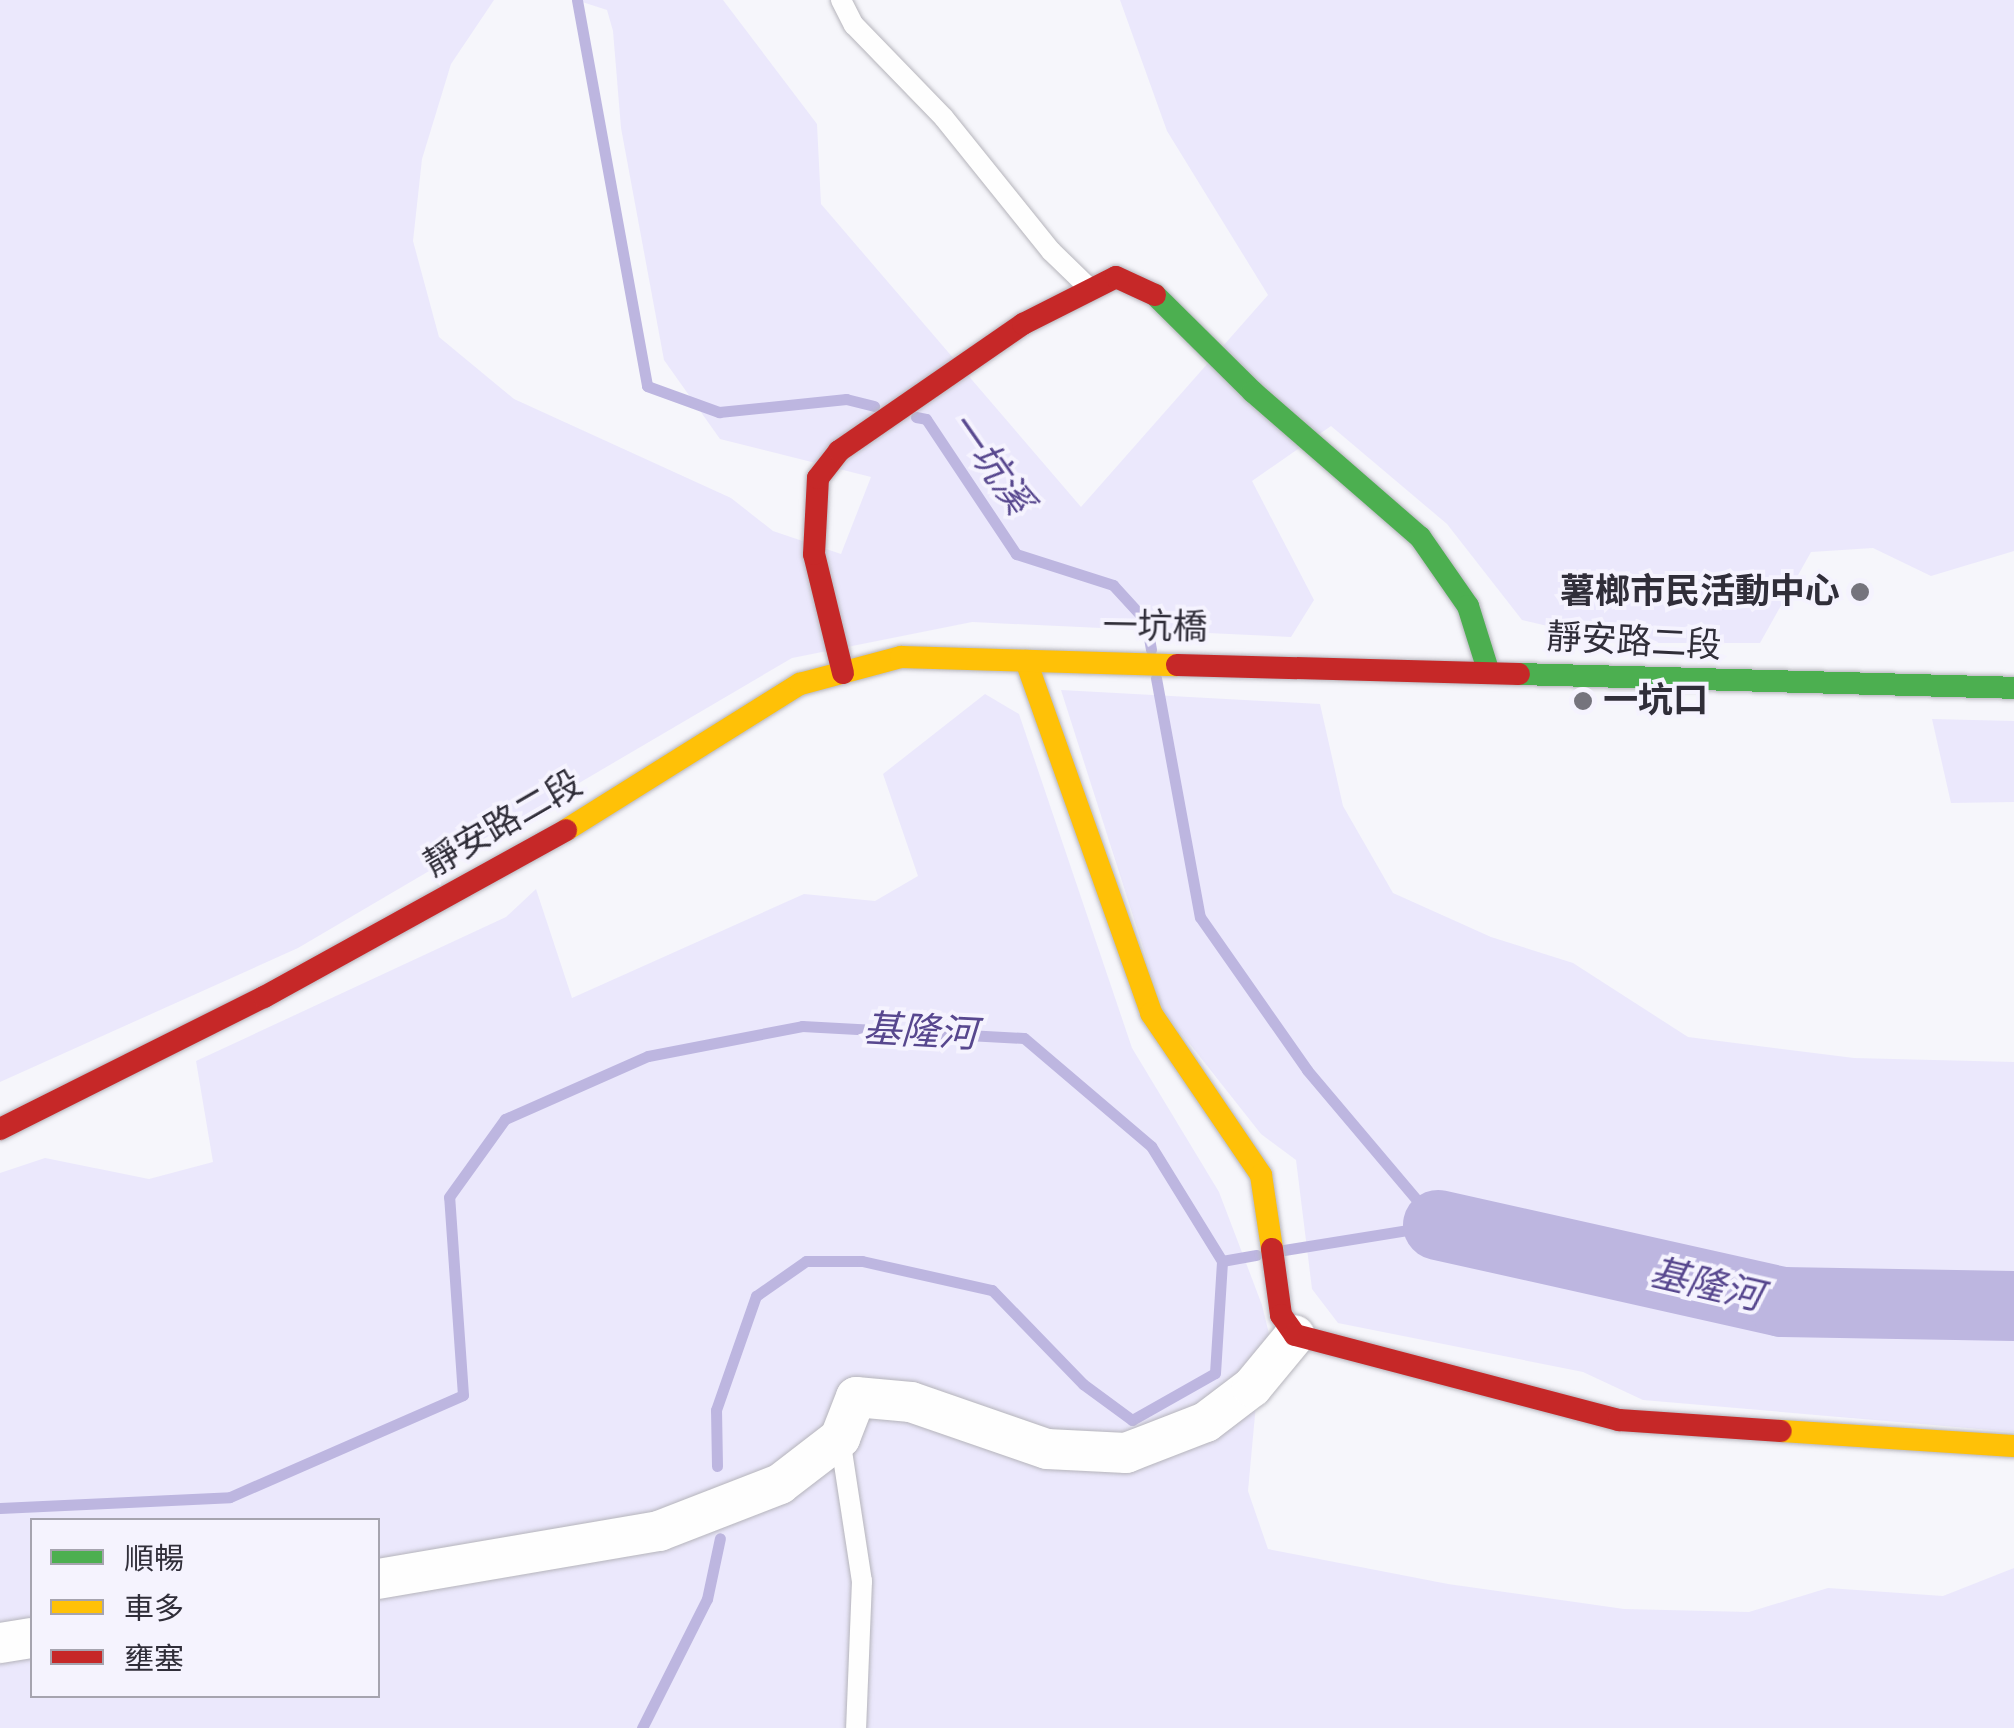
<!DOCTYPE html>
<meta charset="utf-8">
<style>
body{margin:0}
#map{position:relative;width:2014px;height:1728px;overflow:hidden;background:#f6f6fb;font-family:"Nunito Sans","Noto Sans TC",sans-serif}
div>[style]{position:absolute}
.green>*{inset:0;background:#ebe8fc}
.stream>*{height:11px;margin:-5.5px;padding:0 5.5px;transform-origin:5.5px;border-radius:5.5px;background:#bdb6e0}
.river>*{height:70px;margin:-35px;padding:0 35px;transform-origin:35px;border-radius:35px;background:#bdb6e0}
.roads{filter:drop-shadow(0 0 2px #b5b4bb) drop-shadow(0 0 2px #b5b4bb)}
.lane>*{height:20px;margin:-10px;padding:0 10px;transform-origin:10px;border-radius:10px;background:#fefefe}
.street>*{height:40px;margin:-20px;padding:0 20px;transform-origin:20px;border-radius:20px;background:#fefefe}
.fast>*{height:22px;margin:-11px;padding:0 11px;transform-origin:11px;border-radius:11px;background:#4caf50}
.slow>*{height:22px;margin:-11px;padding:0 11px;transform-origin:11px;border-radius:11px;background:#ffc107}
.jam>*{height:22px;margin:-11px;padding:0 11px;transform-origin:11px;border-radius:11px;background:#c62828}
.dots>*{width:28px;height:28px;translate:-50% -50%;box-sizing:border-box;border:5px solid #f5f3fe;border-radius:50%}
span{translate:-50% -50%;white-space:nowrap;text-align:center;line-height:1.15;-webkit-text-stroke:8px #f5f3fe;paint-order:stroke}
.poi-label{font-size:35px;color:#302e39;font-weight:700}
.right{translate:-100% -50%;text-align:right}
.left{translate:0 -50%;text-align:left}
.street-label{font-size:35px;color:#302e39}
.water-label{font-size:38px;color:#57478e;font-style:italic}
.legend{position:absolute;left:30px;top:1518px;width:350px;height:180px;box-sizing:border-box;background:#f5f3fe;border:2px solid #a6a4af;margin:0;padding:12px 18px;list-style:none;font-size:30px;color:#302e39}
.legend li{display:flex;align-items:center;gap:20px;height:50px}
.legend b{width:50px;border:2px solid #a6a4af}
</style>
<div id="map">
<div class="green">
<i style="clip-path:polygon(0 0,494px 0,451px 64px,422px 159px,413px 241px,439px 337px,514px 399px,731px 498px,773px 531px,841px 554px,871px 477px,720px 439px,664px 360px,621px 128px,613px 31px,607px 10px,576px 0,723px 0,817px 124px,821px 204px,1081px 507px,1268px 295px,1167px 131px,1120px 0,2014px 0,2014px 551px,1931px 576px,1873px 548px,1811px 552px,1760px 643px,1621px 643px,1522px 620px,1447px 524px,1331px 426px,1252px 481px,1314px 600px,1291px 637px,972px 622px,792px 658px,298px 948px,0 1082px)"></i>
<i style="clip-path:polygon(1061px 690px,1320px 704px,1343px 806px,1393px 893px,1491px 937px,1573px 963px,1688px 1037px,1854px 1058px,2014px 1062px,2014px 1432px,1643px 1400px,1583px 1372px,1338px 1323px,1312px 1289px,1296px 1160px,1261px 1134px,1163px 1010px)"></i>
<i style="clip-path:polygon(evenodd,985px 694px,1019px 714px,1132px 1048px,1219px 1192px,1262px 1305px,1271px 1342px,1256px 1404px,1248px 1491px,1268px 1549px,1448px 1584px,1624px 1609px,1749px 1612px,1828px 1588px,1943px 1596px,2014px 1568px,2014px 1728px,0 1728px,0 1173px,45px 1158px,149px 1179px,213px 1162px,196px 1061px,506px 917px,536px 889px,572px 998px,804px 894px,875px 901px,918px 876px,883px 774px,985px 694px,32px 1520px,378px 1520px,378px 1696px,32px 1696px,32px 1520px)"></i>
<i style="clip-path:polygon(1932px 719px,2014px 721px,2014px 802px,1951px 803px)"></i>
</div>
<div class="stream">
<i style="left:577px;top:0;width:392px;rotate:79.7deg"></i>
<i style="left:647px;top:386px;width:77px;rotate:19.9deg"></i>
<i style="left:719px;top:412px;width:128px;rotate:-5.8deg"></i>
<i style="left:846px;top:399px;width:29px;rotate:14deg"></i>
<i style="left:916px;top:417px;width:10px;rotate:11deg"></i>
<i style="left:926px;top:419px;width:162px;rotate:56.3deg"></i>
<i style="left:1016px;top:554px;width:102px;rotate:17.7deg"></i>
<i style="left:1113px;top:585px;width:49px;rotate:47.5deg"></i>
<i style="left:1146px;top:621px;width:29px;rotate:80deg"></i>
<i style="left:1156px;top:678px;width:243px;rotate:79.6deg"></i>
<i style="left:1200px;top:917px;width:187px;rotate:55deg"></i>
<i style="left:1307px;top:1070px;width:203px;rotate:49.8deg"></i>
<i style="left:1284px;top:1250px;width:156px;rotate:-9.2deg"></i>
<i style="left:717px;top:1466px;width:56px;rotate:-91deg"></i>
<i style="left:716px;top:1410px;width:121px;rotate:-70.7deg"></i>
<i style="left:756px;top:1296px;width:61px;rotate:-35deg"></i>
<i style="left:806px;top:1261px;width:56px"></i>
<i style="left:862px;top:1261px;width:133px;rotate:12.6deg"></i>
<i style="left:992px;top:1290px;width:131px;rotate:45.9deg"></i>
<i style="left:1083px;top:1384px;width:61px;rotate:36.3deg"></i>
<i style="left:1132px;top:1420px;width:95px;rotate:-29.5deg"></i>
<i style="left:1215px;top:1373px;width:112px;rotate:-86.4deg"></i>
<i style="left:0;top:1508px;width:230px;rotate:-2.7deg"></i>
<i style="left:230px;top:1497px;width:254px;rotate:-23.6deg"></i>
<i style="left:463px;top:1395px;width:198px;rotate:-94deg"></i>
<i style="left:449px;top:1197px;width:96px;rotate:-54.3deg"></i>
<i style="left:505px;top:1119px;width:156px;rotate:-23.8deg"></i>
<i style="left:648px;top:1056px;width:157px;rotate:-11deg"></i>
<i style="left:802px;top:1026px;width:222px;rotate:3.1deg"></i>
<i style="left:1024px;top:1038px;width:167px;rotate:40.4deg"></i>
<i style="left:1151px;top:1146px;width:135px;rotate:58.3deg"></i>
<i style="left:1222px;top:1261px;width:35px;rotate:-10deg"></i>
<i style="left:642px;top:1728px;width:144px;rotate:-63.3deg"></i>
<i style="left:707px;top:1599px;width:62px;rotate:-78deg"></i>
</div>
<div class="river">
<i style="left:1438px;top:1225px;width:353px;rotate:12.6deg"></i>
<i style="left:1782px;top:1302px;width:232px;rotate:1deg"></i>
</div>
<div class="roads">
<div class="lane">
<i style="left:841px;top:0;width:28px;rotate:63deg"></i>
<i style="left:854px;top:25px;width:129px;rotate:45.9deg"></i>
<i style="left:944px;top:118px;width:171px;rotate:51.2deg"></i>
<i style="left:1051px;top:251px;width:53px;rotate:44.2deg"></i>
<i style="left:840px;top:1438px;width:145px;rotate:81.3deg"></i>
<i style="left:862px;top:1581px;width:147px;rotate:92.3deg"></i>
</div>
<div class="street">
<i style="left:378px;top:1579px;width:285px;rotate:-9.7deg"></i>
<i style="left:659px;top:1531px;width:130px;rotate:-21.2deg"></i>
<i style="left:780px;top:1484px;width:76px;rotate:-37.5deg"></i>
<i style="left:840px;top:1438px;width:44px;rotate:-68.7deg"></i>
<i style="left:856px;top:1397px;width:55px;rotate:5.2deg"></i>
<i style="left:911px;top:1402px;width:144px;rotate:19.1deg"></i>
<i style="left:1047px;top:1449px;width:79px;rotate:2.9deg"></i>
<i style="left:1126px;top:1453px;width:86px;rotate:-21.2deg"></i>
<i style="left:1206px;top:1422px;width:58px;rotate:-37.3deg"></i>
<i style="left:1252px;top:1387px;width:67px;rotate:-50.4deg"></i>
<i style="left:0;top:1643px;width:32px;rotate:-9deg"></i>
</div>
<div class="fast">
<i style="left:1155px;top:295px;width:138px;rotate:44.7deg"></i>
<i style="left:1253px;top:392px;width:221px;rotate:41deg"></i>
<i style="left:1420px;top:537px;width:84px;rotate:55.2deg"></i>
<i style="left:1468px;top:606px;width:67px;rotate:72.6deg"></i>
<i style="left:1519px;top:674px;width:495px;rotate:1.6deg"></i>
</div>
<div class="slow">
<i style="left:1026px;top:661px;width:374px;rotate:70.4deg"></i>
<i style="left:1151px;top:1013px;width:196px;rotate:55.8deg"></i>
<i style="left:1261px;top:1175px;width:75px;rotate:81.5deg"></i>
<i style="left:566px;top:830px;width:276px;rotate:-32deg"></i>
<i style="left:800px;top:684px;width:105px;rotate:-15deg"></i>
<i style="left:901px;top:657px;width:276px;rotate:1.7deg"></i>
<i style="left:1781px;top:1431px;width:233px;rotate:3.7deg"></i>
</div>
<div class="jam">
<i style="left:1177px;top:665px;width:342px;rotate:1.5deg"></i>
<i style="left:843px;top:673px;width:122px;rotate:-103.7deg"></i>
<i style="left:814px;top:554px;width:76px;rotate:-87deg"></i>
<i style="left:818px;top:478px;width:34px;rotate:-52deg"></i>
<i style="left:839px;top:451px;width:224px;rotate:-34.6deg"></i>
<i style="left:1023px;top:324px;width:104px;rotate:-26.8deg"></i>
<i style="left:1116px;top:277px;width:43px;rotate:24.8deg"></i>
<i style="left:0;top:1129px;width:295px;rotate:-26.6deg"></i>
<i style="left:264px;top:997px;width:345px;rotate:-28.9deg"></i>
<i style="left:1272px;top:1249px;width:67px;rotate:82.2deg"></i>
<i style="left:1281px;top:1315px;width:24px;rotate:55deg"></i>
<i style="left:1295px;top:1335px;width:335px;rotate:14.7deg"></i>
<i style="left:1619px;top:1420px;width:162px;rotate:3.9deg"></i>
</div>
</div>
<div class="dots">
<i style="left:1860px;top:592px;background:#75747d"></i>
<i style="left:1583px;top:701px;background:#75747d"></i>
</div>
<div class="poi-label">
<span class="right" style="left:1840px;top:592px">薯榔市民活動中心</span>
<span class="left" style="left:1603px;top:701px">一坑口</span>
</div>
<div class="street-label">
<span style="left:1155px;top:627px;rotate:1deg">一坑橋</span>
<span style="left:1634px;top:642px;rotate:3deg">靜安路二段</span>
<span style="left:503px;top:824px;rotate:-30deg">靜安路二段</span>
</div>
<div class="water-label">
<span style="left:990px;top:463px;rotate:55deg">一坑溪</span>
<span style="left:920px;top:1032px;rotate:3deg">基隆河</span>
<span style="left:1706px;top:1285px;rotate:13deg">基隆河</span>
</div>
<ul class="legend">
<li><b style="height:12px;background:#4caf50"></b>順暢</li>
<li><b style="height:12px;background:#ffc107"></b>車多</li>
<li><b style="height:12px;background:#c62828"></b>壅塞</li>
</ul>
</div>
